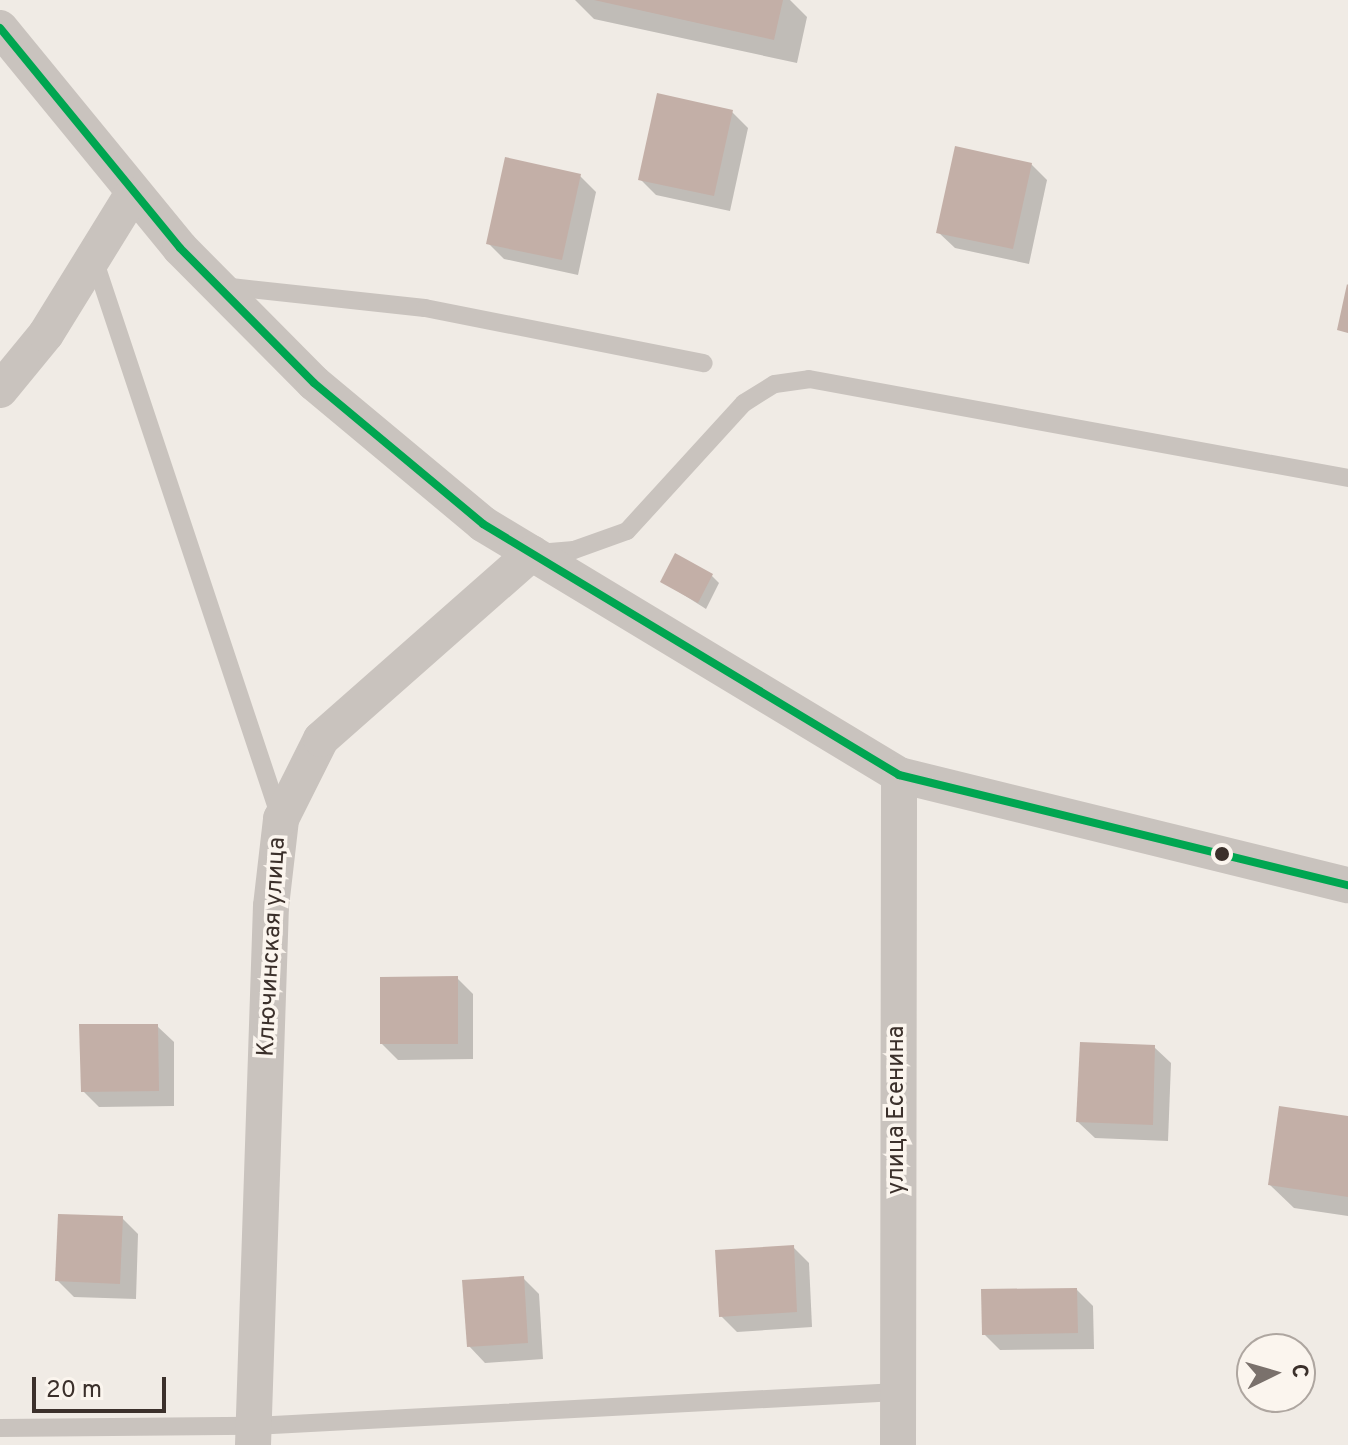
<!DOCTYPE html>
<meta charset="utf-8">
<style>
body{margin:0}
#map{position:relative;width:1348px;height:1445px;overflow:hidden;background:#f0ebe5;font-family:Overpass,sans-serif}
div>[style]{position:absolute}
.shadow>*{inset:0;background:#0003}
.building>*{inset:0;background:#c3afa7}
.lane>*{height:18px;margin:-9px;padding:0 9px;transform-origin:9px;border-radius:9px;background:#c9c3be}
.street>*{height:36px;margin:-18px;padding:0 18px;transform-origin:18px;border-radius:18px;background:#c9c3be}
.bus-1>*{height:8px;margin:-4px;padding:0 4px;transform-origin:4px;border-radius:4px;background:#00a651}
.dots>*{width:22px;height:22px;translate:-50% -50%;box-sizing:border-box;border:4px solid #fbf5ee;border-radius:50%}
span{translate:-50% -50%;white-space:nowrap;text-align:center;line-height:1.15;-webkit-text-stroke:7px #fbf5ee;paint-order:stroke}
.street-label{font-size:24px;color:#3b302b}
.north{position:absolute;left:1236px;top:1333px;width:80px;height:80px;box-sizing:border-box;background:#fbf5ee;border:2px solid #aea6a0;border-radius:50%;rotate:85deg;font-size:22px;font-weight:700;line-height:32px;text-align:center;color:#3b302b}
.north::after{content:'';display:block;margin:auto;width:28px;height:36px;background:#7a716c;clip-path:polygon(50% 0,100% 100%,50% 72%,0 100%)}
.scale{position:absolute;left:32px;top:1377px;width:134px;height:36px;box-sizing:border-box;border:4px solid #3b302b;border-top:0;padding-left:10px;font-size:24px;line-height:28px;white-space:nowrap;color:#3b302b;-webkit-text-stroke:6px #fbf5ee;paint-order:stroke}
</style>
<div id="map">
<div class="shadow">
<i style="clip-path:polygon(575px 0,790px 0,807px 17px,797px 63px,594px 19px)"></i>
<i style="clip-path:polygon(732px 112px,748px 128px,730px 211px,656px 195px,640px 179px)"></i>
<i style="clip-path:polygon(1031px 164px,1047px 180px,1029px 264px,955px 248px,938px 232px)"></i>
<i style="clip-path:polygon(580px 176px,596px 192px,578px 275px,504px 259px,488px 243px)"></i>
<i style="clip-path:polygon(712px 576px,719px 583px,706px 609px,662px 581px)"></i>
<i style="clip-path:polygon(457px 978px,473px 994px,473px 1059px,398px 1060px,382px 1044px)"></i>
<i style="clip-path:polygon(157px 1026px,174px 1042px,174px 1106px,99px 1107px,83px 1091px)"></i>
<i style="clip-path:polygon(1154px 1047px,1171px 1063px,1168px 1141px,1095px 1138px,1078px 1122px)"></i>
<i style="clip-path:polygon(1348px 1118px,1348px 1216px,1294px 1208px,1270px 1185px)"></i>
<i style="clip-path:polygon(122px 1218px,138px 1234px,136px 1299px,74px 1297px,57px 1280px)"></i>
<i style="clip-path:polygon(793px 1247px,809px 1263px,812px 1327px,737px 1332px,721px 1316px)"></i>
<i style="clip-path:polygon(523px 1278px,539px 1294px,543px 1359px,485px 1363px,469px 1346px)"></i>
<i style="clip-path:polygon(1077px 1290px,1093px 1306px,1094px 1349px,1000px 1350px,984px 1334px)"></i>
</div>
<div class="building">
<i style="clip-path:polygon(594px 0,783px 0,774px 40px)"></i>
<i style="clip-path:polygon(657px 93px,733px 110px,714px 196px,638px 180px)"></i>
<i style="clip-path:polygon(955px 146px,1032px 163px,1013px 249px,936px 233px)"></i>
<i style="clip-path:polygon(505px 157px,581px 174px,562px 260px,486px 244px)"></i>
<i style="clip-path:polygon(1347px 284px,1348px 285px,1348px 333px,1337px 330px)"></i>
<i style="clip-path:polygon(675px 553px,713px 574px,698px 603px,660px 582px)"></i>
<i style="clip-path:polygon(458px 976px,458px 1044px,380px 1044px,380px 977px)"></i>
<i style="clip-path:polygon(79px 1024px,158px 1024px,159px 1091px,81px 1092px)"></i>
<i style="clip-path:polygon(1080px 1042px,1155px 1045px,1153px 1125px,1076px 1122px)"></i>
<i style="clip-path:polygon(1279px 1106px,1348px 1116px,1348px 1197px,1268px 1185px)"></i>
<i style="clip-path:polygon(58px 1214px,123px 1216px,120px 1284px,55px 1281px)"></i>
<i style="clip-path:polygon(794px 1245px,797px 1312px,719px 1317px,715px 1250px)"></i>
<i style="clip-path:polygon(524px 1276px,528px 1343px,467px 1347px,462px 1280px)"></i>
<i style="clip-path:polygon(1077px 1288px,1078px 1333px,982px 1335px,981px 1289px)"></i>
</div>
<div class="lane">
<i style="left:94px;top:259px;width:588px;rotate:71.57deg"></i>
<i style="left:222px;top:286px;width:204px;rotate:6.2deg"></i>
<i style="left:425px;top:308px;width:284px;rotate:11.2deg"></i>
<i style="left:538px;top:553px;width:36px;rotate:-5deg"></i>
<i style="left:574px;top:550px;width:56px;rotate:-19.7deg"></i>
<i style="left:627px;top:531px;width:173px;rotate:-47.6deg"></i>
<i style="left:744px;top:403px;width:36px;rotate:-32deg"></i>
<i style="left:775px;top:384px;width:34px;rotate:-8deg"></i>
<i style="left:809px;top:379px;width:548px;rotate:10.41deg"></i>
<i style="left:0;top:1428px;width:253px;rotate:-0.5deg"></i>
<i style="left:253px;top:1426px;width:645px;rotate:-3.02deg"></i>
</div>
<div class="street">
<i style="left:0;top:28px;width:284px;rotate:50.7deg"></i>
<i style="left:180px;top:248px;width:190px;rotate:45.2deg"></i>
<i style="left:314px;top:383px;width:220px;rotate:39.8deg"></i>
<i style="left:483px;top:524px;width:486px;rotate:31.1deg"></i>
<i style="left:899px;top:775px;width:462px;rotate:13.8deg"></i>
<i style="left:0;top:390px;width:72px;rotate:-50.6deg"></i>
<i style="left:46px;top:334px;width:163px;rotate:-58.3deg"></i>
<i style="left:253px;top:1445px;width:539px;rotate:-88.09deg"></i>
<i style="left:271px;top:906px;width:88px;rotate:-83.4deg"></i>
<i style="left:281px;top:819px;width:89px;rotate:-63.4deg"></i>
<i style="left:321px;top:739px;width:281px;rotate:-41.4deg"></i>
<i style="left:898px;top:1445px;width:670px;rotate:-89.91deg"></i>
</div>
<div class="bus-1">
<i style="left:0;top:28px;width:284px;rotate:50.7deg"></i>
<i style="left:180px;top:248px;width:190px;rotate:45.2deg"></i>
<i style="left:314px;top:383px;width:220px;rotate:39.8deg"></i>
<i style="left:483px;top:524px;width:486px;rotate:31.1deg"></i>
<i style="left:899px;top:775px;width:462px;rotate:13.8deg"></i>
</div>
<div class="dots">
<i style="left:1222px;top:854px;background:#3b302b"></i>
</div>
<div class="street-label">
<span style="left:273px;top:947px;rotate:-87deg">Ключинская улица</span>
<span style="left:898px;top:1110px;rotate:-90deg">улица Есенина</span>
</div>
<div class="north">С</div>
<div class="scale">20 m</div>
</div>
